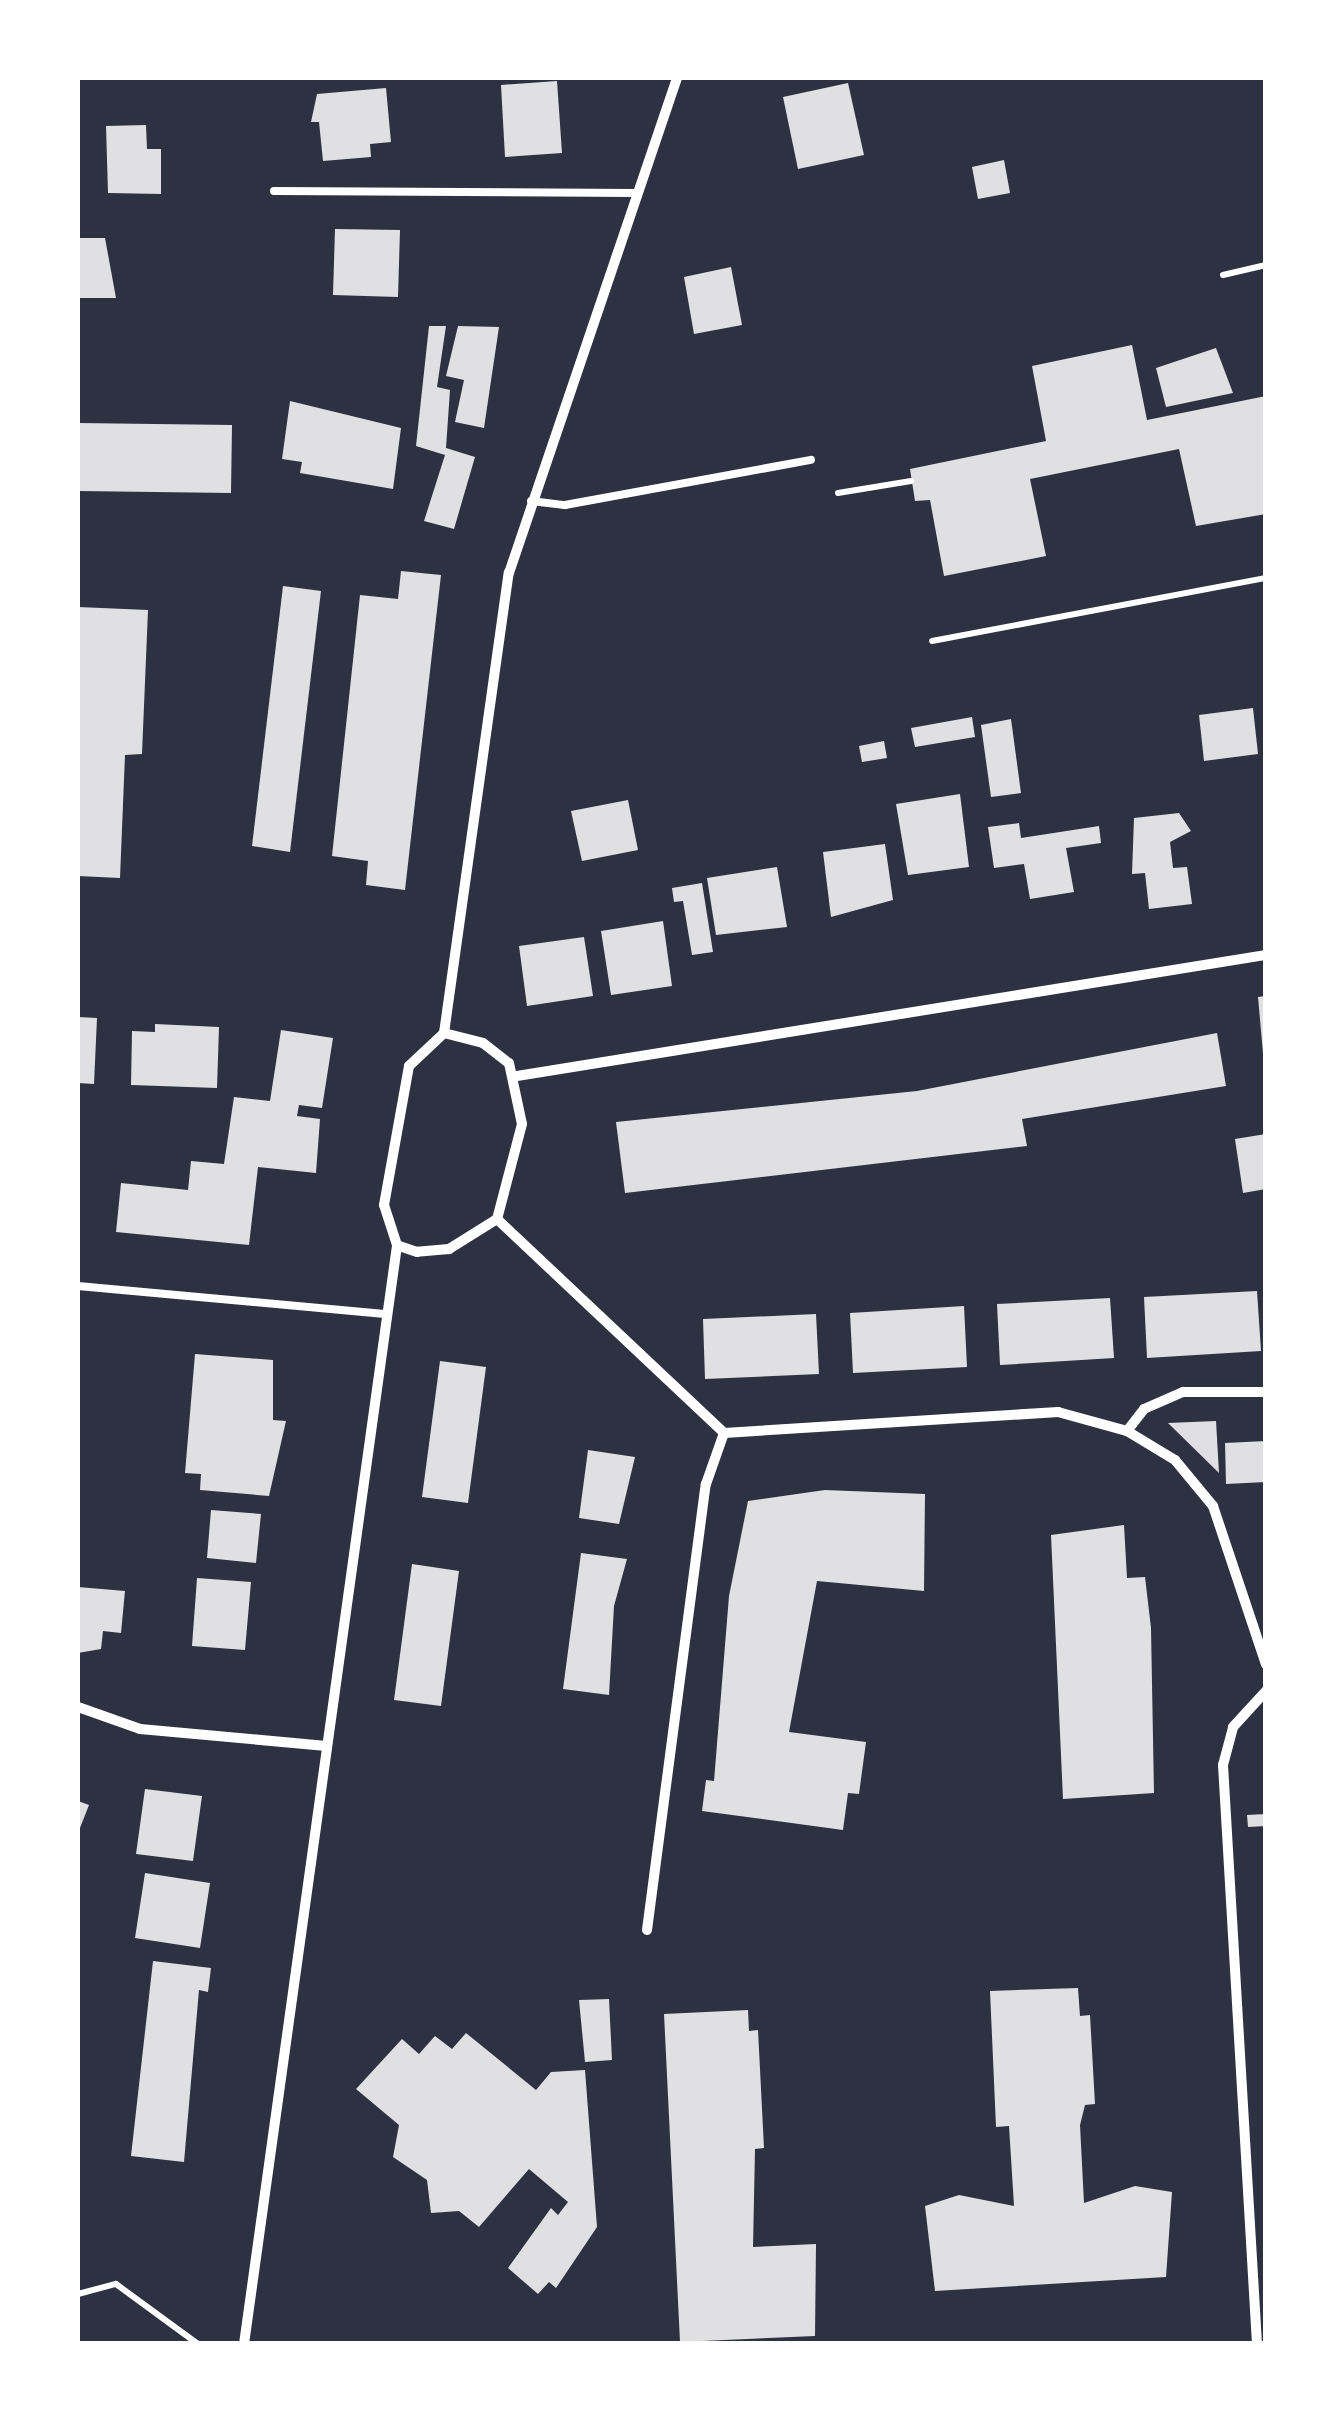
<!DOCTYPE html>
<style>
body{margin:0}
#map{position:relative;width:1343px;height:2421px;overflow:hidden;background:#2d3142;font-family:"Fira Sans",sans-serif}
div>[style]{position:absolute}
.building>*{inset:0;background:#e0e0e3}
.path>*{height:6px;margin:-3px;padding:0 3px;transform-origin:3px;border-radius:3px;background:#fff}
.service>*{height:8px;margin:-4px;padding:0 4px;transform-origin:4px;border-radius:4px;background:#fff}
.minor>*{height:10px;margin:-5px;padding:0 5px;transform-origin:5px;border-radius:5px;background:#fff}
span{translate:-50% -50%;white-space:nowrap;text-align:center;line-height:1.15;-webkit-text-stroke:10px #fff;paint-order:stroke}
.frame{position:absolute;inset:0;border:80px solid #fff;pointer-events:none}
</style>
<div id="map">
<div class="building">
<i style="clip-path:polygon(557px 81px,562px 153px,505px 157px,501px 85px)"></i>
<i style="clip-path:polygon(848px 83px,864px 155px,798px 169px,783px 97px)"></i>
<i style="clip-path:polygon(386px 88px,391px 142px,370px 144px,371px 157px,323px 161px,319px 122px,311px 122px,317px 94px)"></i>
<i style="clip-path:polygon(146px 125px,147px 149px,161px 149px,161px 194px,108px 193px,106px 126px)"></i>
<i style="clip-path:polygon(1004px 160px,1010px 193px,978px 199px,972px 167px)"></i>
<i style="clip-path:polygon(335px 229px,400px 230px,398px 297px,333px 295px)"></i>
<i style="clip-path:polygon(78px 238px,105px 238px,116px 298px,78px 298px)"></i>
<i style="clip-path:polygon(731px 267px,742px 325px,694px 334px,684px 277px)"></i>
<i style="clip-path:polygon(429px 326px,446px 326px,437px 387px,450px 390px,446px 448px,475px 457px,454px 529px,424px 521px,445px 455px,416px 446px)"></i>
<i style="clip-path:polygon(458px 326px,499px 327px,484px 428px,455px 422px,464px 380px,446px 376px)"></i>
<i style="clip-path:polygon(1132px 345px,1147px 420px,1266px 396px,1266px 514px,1196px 526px,1179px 449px,1030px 479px,1046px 556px,944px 576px,930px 500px,915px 501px,910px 469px,1046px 441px,1032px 366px)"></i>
<i style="clip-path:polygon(1216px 348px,1233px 393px,1166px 407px,1156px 368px)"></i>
<i style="clip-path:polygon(290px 401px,401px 428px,393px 489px,300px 473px,302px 462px,282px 459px)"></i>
<i style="clip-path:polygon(78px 423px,232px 425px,231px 493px,78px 491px)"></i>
<i style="clip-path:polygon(401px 571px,441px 575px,405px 890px,366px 885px,368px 861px,332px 856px,360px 595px,398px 599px)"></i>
<i style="clip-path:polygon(283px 586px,321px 591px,290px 852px,252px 846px)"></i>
<i style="clip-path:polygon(78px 607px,148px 610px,142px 754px,125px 755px,120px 878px,78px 876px)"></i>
<i style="clip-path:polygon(1253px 708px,1258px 754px,1204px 761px,1199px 715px)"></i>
<i style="clip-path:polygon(972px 717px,975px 737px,915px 747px,911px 728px)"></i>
<i style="clip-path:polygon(1011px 719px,1021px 793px,991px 797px,981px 725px)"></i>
<i style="clip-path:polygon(884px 741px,887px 758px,862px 762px,859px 746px)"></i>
<i style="clip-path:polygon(960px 794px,969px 867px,908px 875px,896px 804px)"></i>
<i style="clip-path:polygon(628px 800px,638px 850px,582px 861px,571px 811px)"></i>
<i style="clip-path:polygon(1179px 813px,1191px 831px,1170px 842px,1173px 868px,1187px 867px,1192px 904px,1149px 909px,1145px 873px,1132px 874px,1134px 818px)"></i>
<i style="clip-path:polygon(1019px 823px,1021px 838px,1099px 826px,1101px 843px,1066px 848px,1074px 892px,1030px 899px,1024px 864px,994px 868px,988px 827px)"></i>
<i style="clip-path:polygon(885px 844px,893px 900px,831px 917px,823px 852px)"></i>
<i style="clip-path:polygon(777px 867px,787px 927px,716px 935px,707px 878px)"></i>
<i style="clip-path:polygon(702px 883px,713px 952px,692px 955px,683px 901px,674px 902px,672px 888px)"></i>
<i style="clip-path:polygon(663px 921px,672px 986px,611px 995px,601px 931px)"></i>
<i style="clip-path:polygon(584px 937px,593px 996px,527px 1006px,519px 946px)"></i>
<i style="clip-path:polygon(1266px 996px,1266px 1053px,1263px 1053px,1258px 997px)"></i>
<i style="clip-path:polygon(78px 1017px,97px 1018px,94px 1084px,78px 1083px)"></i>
<i style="clip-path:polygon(155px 1024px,219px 1027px,217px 1088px,131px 1085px,132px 1031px,155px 1032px)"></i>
<i style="clip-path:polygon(281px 1030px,333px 1038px,322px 1108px,299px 1105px,297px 1116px,320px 1119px,316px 1173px,258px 1167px,249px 1245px,116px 1232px,121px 1183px,188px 1190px,191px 1161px,224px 1164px,234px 1097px,270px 1101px)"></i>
<i style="clip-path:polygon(1217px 1033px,1226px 1086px,1022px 1119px,1027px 1146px,625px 1193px,616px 1122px,917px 1091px)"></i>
<i style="clip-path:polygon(1266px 1134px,1266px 1189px,1243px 1193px,1235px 1139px)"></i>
<i style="clip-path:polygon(1257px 1291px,1261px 1351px,1147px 1358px,1144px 1297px)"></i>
<i style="clip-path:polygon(1110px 1298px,1114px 1358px,1000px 1365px,997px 1304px)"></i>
<i style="clip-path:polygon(964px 1306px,967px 1367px,853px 1373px,850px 1313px)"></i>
<i style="clip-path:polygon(816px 1314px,819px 1374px,705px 1379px,703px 1319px)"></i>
<i style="clip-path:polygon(195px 1354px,273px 1360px,273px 1420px,286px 1421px,269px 1496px,200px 1490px,201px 1474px,185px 1473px)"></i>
<i style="clip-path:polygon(440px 1361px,486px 1367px,468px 1503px,422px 1497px)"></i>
<i style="clip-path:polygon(1216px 1421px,1219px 1473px,1168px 1423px)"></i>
<i style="clip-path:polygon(1266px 1441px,1266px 1482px,1226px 1484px,1225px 1443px)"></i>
<i style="clip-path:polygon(588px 1450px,635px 1457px,619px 1524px,579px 1518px)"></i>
<i style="clip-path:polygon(825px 1490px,925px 1494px,924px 1591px,817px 1581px,789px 1732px,866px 1742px,859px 1794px,848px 1793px,843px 1830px,702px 1811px,706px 1780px,714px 1781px,729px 1596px,748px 1501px)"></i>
<i style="clip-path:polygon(211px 1510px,261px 1514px,256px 1563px,207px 1558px)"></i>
<i style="clip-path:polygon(1124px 1525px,1127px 1578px,1145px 1577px,1151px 1628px,1154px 1793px,1063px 1799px,1051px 1535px)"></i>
<i style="clip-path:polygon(581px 1553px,627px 1559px,614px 1606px,609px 1695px,563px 1689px)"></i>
<i style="clip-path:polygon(412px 1564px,459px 1571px,441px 1706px,394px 1700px)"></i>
<i style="clip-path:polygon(197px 1578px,251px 1582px,245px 1650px,192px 1646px)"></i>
<i style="clip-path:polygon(78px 1587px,125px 1591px,121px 1633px,103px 1631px,101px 1649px,78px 1653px)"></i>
<i style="clip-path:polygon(145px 1789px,202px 1796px,193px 1861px,136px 1854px)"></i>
<i style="clip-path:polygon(78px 1801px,89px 1805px,78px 1833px)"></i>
<i style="clip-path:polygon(1266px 1814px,1266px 1826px,1248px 1827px,1247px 1815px)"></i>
<i style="clip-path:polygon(145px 1873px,210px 1883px,200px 1948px,135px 1938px)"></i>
<i style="clip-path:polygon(153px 1961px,211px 1968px,208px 1992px,199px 1990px,184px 2162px,131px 2156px)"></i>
<i style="clip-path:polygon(1078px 1988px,1080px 2016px,1090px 2015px,1095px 2104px,1085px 2105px,1080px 2125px,1084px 2203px,1135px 2186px,1172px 2192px,1166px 2277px,935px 2291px,925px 2206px,959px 2195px,1014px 2206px,1009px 2126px,996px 2127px,990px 1991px)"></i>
<i style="clip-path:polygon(609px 1999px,612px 2060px,585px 2062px,579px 2000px)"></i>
<i style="clip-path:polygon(748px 2010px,749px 2031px,758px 2030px,764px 2148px,755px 2149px,753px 2247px,816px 2244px,815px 2336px,680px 2342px,664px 2014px)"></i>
<i style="clip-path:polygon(466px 2033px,536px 2090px,551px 2072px,585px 2070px,597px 2227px,556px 2288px,549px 2282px,538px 2294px,508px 2268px,551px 2208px,558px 2215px,568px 2202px,529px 2169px,479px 2227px,459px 2211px,431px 2213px,427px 2180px,393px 2157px,399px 2125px,356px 2089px,402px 2039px,419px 2054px,435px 2036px,452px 2049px)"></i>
</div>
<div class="path">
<i style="left:1223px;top:275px;width:44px;rotate:-13.1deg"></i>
<i style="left:838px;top:493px;width:74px;rotate:-9.3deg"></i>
<i style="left:932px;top:641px;width:340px;rotate:-10.7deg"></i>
<i style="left:78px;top:2294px;width:39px;rotate:-15deg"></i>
<i style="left:116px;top:2284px;width:102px;rotate:36.2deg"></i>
</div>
<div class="service">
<i style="left:274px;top:191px;width:361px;rotate:0.3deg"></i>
<i style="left:531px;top:501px;width:34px;rotate:7deg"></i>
<i style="left:565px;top:505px;width:250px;rotate:-10.4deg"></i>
<i style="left:78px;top:1286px;width:308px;rotate:5.2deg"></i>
</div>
<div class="minor">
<i style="left:444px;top:1033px;width:465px;rotate:-82deg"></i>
<i style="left:509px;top:573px;width:523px;rotate:-71.25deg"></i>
<i style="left:444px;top:1033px;width:40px;rotate:14.4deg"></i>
<i style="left:483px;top:1043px;width:33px;rotate:38deg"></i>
<i style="left:509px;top:1063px;width:62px;rotate:78deg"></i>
<i style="left:522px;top:1124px;width:98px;rotate:104.7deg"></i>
<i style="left:497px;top:1219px;width:57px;rotate:148deg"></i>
<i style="left:449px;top:1249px;width:32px;rotate:175deg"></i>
<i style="left:417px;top:1252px;width:21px;rotate:-161deg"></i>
<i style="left:397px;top:1245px;width:42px;rotate:-108deg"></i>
<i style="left:384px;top:1205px;width:141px;rotate:-79.8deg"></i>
<i style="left:409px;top:1066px;width:48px;rotate:-43.3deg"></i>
<i style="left:517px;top:1076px;width:759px;rotate:-9.18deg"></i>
<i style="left:497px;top:1219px;width:312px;rotate:43.3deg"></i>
<i style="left:724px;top:1433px;width:335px;rotate:-3.6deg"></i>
<i style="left:1058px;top:1412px;width:72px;rotate:15.4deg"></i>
<i style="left:1127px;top:1431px;width:56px;rotate:31.1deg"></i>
<i style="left:1175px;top:1460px;width:60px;rotate:50.4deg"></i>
<i style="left:1213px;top:1506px;width:167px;rotate:71.5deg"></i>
<i style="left:1127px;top:1431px;width:28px;rotate:-52deg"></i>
<i style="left:1144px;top:1409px;width:43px;rotate:-23.6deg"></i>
<i style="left:1183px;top:1392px;width:83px"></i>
<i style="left:78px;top:1707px;width:66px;rotate:19.5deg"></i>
<i style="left:140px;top:1729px;width:187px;rotate:5.2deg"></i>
<i style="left:647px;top:1930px;width:450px;rotate:-82.5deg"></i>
<i style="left:706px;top:1484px;width:54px;rotate:-70.6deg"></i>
<i style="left:244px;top:2344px;width:1110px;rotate:-82.07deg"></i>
<i style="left:1257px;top:2344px;width:580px;rotate:-93.36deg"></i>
<i style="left:1223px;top:1765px;width:39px;rotate:-75deg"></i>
<i style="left:1233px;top:1727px;width:49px;rotate:-47.5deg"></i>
</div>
<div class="frame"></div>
</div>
